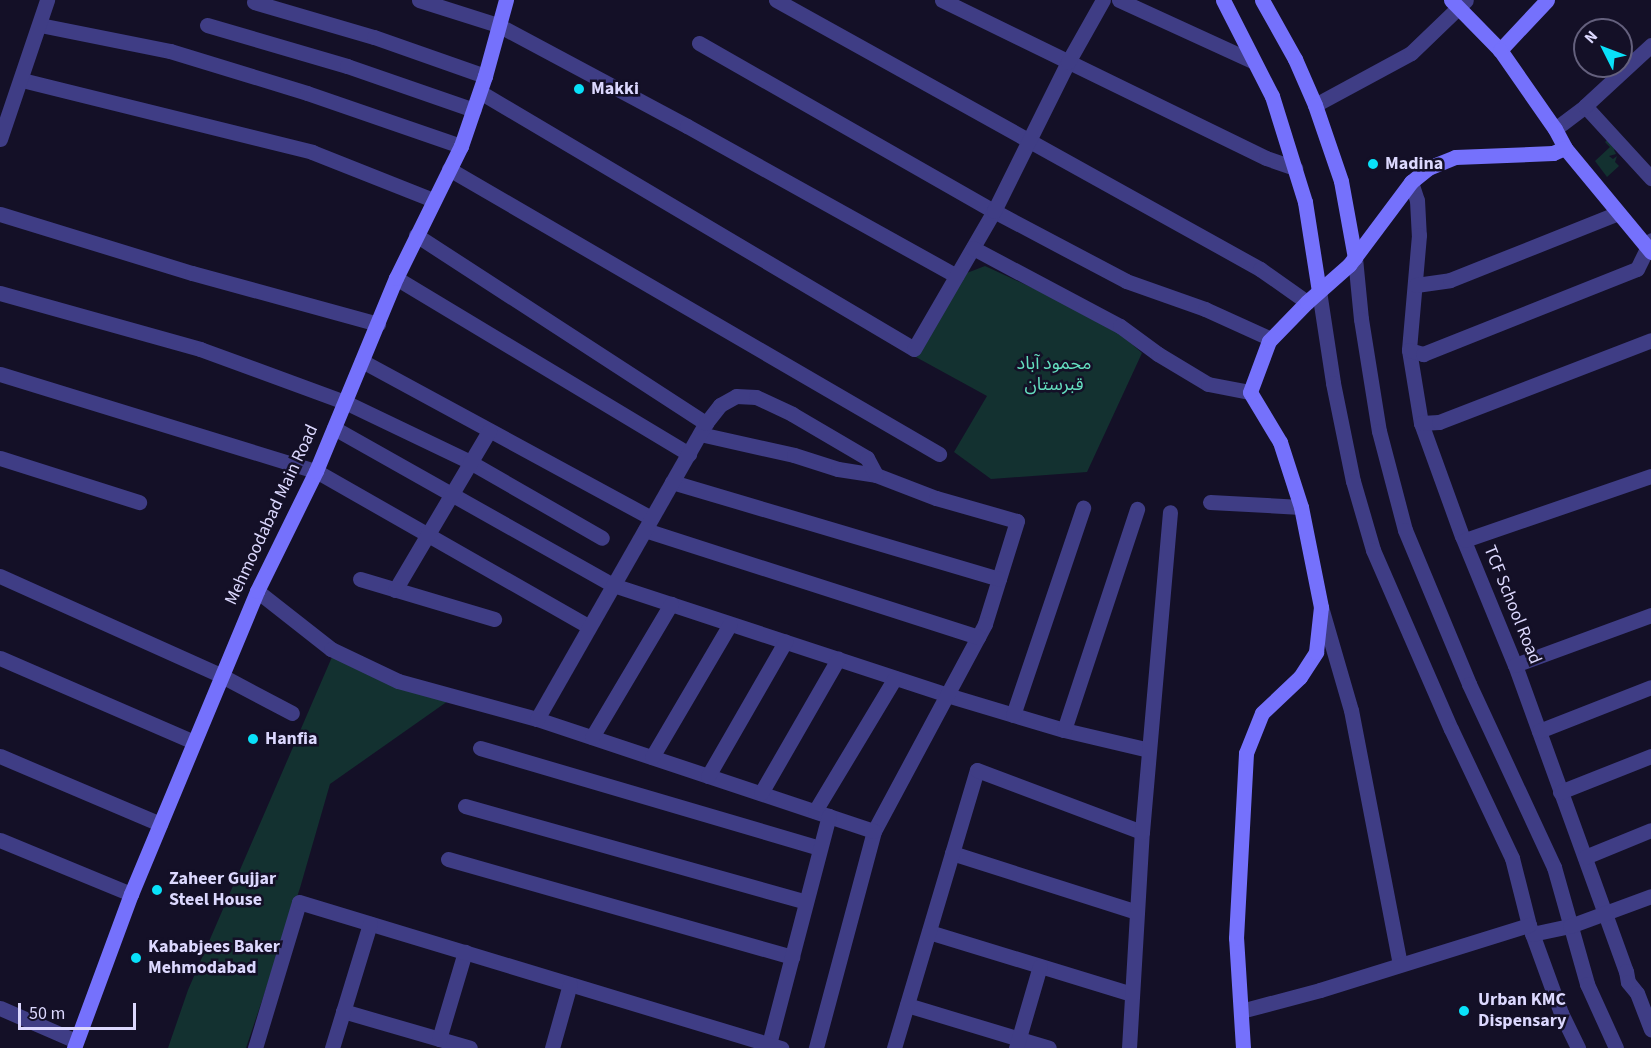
<!DOCTYPE html>
<meta charset="utf-8">
<style>
body{margin:0}
#map{position:relative;width:1651px;height:1048px;overflow:hidden;background:#141027;font-family:"Source Sans 3","Noto Sans Arabic",sans-serif}
div>[style]{position:absolute}
.green>*{inset:0;background:#133130}
.street>*{height:15px;margin:-7.5px;padding:0 7.5px;transform-origin:7.5px;border-radius:7.5px;background:#3f3d85}
.secondary>*{height:15px;margin:-7.5px;padding:0 7.5px;transform-origin:7.5px;border-radius:7.5px;background:#7571fc}
.dots>*{width:16px;height:16px;translate:-50% -50%;box-sizing:border-box;border:3px solid #141027;border-radius:50%}
span{translate:-50% -50%;white-space:nowrap;text-align:center;line-height:1.15;-webkit-text-stroke:5px #141027;paint-order:stroke}
.poi-label{font-size:18px;color:#dcd8fe;font-weight:700}
.left{translate:0 -50%;text-align:left}
.park-label{font-size:18px;color:#64debf}
.street-label{font-size:18px;color:#dcd8fe}
.north{position:absolute;left:1573px;top:18px;width:60px;height:60px;box-sizing:border-box;background:#141027;border:2px solid #64607d;border-radius:50%;rotate:312deg;font-size:16px;font-weight:700;line-height:24px;text-align:center;color:#dcd8fe}
.north::after{content:'';display:block;margin:auto;width:21px;height:27px;background:#09e1f9;clip-path:polygon(50% 0,100% 100%,50% 72%,0 100%)}
.scale{position:absolute;left:18px;top:1003px;width:118px;height:27px;box-sizing:border-box;border:3px solid #dcd8fe;border-top:0;padding-left:8px;font-size:18px;line-height:21px;white-space:nowrap;color:#dcd8fe;-webkit-text-stroke:4px #141027;paint-order:stroke}
</style>
<div id="map">
<div class="green">
<i style="clip-path:polygon(1608px 139px,1616px 148px,1614px 150px,1616px 154px,1609px 156px,1613px 159px,1617px 156px,1615px 162px,1619px 166px,1607px 177px,1595px 161px,1610px 147px,1605px 142px)"></i>
<i style="clip-path:polygon(985px 266px,1108px 323px,1142px 353px,1087px 472px,991px 479px,954px 452px,987px 396px,914px 356px,959px 276px)"></i>
<i style="clip-path:polygon(332px 657px,448px 701px,330px 784px,300px 888px,246px 1048px,168px 1048px,188px 990px)"></i>
</div>
<div class="street">
<i style="left:419px;top:0;width:83px;rotate:17.6deg"></i>
<i style="left:498px;top:25px;width:214px;rotate:28.1deg"></i>
<i style="left:687px;top:126px;width:308px;rotate:29.1deg"></i>
<i style="left:776px;top:0;width:554px;rotate:29.06deg"></i>
<i style="left:1260px;top:269px;width:57px;rotate:35.1deg"></i>
<i style="left:942px;top:0;width:360px;rotate:26deg"></i>
<i style="left:1266px;top:158px;width:31px;rotate:19deg"></i>
<i style="left:1119px;top:0;width:146px;rotate:24.6deg"></i>
<i style="left:254px;top:2px;width:125px;rotate:16.3deg"></i>
<i style="left:374px;top:37px;width:118px;rotate:19.4deg"></i>
<i style="left:40px;top:25px;width:133px;rotate:11.3deg"></i>
<i style="left:170px;top:51px;width:143px;rotate:17deg"></i>
<i style="left:307px;top:93px;width:163px;rotate:19deg"></i>
<i style="left:207px;top:25px;width:146px;rotate:16.3deg"></i>
<i style="left:347px;top:66px;width:134px;rotate:19.1deg"></i>
<i style="left:699px;top:43px;width:339px;rotate:29.7deg"></i>
<i style="left:994px;top:211px;width:149px;rotate:27.9deg"></i>
<i style="left:1126px;top:281px;width:84px;rotate:19.5deg"></i>
<i style="left:1205px;top:309px;width:72px;rotate:24.4deg"></i>
<i style="left:22px;top:80px;width:299px;rotate:13.9deg"></i>
<i style="left:312px;top:152px;width:130px;rotate:21.6deg"></i>
<i style="left:480px;top:92px;width:504px;rotate:30.63deg"></i>
<i style="left:914px;top:349px;width:160px;rotate:-59.9deg"></i>
<i style="left:994px;top:211px;width:166px;rotate:-63.6deg"></i>
<i style="left:1068px;top:62px;width:71px;rotate:-60.6deg"></i>
<i style="left:1315px;top:105px;width:109px;rotate:-28.4deg"></i>
<i style="left:1411px;top:53px;width:76px;rotate:-43.9deg"></i>
<i style="left:1585px;top:106px;width:98px;rotate:47.5deg"></i>
<i style="left:1555px;top:129px;width:38px;rotate:-37deg"></i>
<i style="left:1585px;top:106px;width:90px;rotate:-42.7deg"></i>
<i style="left:0;top:139px;width:147px;rotate:-71.3deg"></i>
<i style="left:449px;top:169px;width:567px;rotate:30.18deg"></i>
<i style="left:1411px;top:182px;width:19px;rotate:72deg"></i>
<i style="left:1417px;top:200px;width:35px;rotate:87deg"></i>
<i style="left:1419px;top:235px;width:115px;rotate:95deg"></i>
<i style="left:1409px;top:350px;width:74px;rotate:80.7deg"></i>
<i style="left:1421px;top:423px;width:120px;rotate:70.1deg"></i>
<i style="left:1462px;top:536px;width:139px;rotate:67.7deg"></i>
<i style="left:1515px;top:665px;width:326px;rotate:70.1deg"></i>
<i style="left:1626px;top:971px;width:11px;rotate:80deg"></i>
<i style="left:1628px;top:982px;width:14px;rotate:51deg"></i>
<i style="left:1637px;top:993px;width:39px;rotate:69deg"></i>
<i style="left:0;top:214px;width:201px;rotate:17.1deg"></i>
<i style="left:192px;top:273px;width:193px;rotate:15.3deg"></i>
<i style="left:416px;top:235px;width:346px;rotate:33deg"></i>
<i style="left:973px;top:248px;width:166px;rotate:28deg"></i>
<i style="left:1120px;top:326px;width:47px;rotate:36.4deg"></i>
<i style="left:1158px;top:354px;width:58px;rotate:31deg"></i>
<i style="left:1208px;top:384px;width:43px;rotate:10.8deg"></i>
<i style="left:1355px;top:258px;width:61px;rotate:84.4deg"></i>
<i style="left:1361px;top:319px;width:113px;rotate:80.9deg"></i>
<i style="left:1379px;top:431px;width:102px;rotate:75.3deg"></i>
<i style="left:1405px;top:530px;width:167px;rotate:67.4deg"></i>
<i style="left:1469px;top:684px;width:202px;rotate:65.1deg"></i>
<i style="left:1554px;top:867px;width:122px;rotate:74.2deg"></i>
<i style="left:1587px;top:984px;width:70px;rotate:65.6deg"></i>
<i style="left:396px;top:278px;width:342px;rotate:31deg"></i>
<i style="left:1416px;top:285px;width:34px;rotate:-8deg"></i>
<i style="left:1450px;top:280px;width:181px;rotate:-21.7deg"></i>
<i style="left:1319px;top:291px;width:93px;rotate:81.3deg"></i>
<i style="left:1333px;top:383px;width:100px;rotate:78.5deg"></i>
<i style="left:1353px;top:481px;width:72px;rotate:73.8deg"></i>
<i style="left:1373px;top:550px;width:195px;rotate:66.5deg"></i>
<i style="left:1451px;top:729px;width:143px;rotate:64.7deg"></i>
<i style="left:1512px;top:858px;width:69px;rotate:75.8deg"></i>
<i style="left:1529px;top:925px;width:94px;rotate:70deg"></i>
<i style="left:1561px;top:1013px;width:39px;rotate:64deg"></i>
<i style="left:0;top:293px;width:208px;rotate:15.6deg"></i>
<i style="left:200px;top:349px;width:154px;rotate:20.1deg"></i>
<i style="left:345px;top:402px;width:139px;rotate:25.6deg"></i>
<i style="left:470px;top:462px;width:152px;rotate:29.9deg"></i>
<i style="left:1409px;top:350px;width:15px;rotate:16deg"></i>
<i style="left:1423px;top:354px;width:230px;rotate:-21.7deg"></i>
<i style="left:1637px;top:269px;width:32px;rotate:-64deg"></i>
<i style="left:362px;top:361px;width:329px;rotate:28.5deg"></i>
<i style="left:0;top:374px;width:331px;rotate:17.1deg"></i>
<i style="left:316px;top:471px;width:314px;rotate:29.7deg"></i>
<i style="left:1421px;top:423px;width:18px;rotate:-3deg"></i>
<i style="left:1439px;top:422px;width:227px;rotate:-21.1deg"></i>
<i style="left:334px;top:428px;width:320px;rotate:29.4deg"></i>
<i style="left:613px;top:585px;width:352px;rotate:18.2deg"></i>
<i style="left:947px;top:695px;width:122px;rotate:16.7deg"></i>
<i style="left:1064px;top:730px;width:87px;rotate:13.2deg"></i>
<i style="left:700px;top:434px;width:96px;rotate:12.6deg"></i>
<i style="left:794px;top:455px;width:46px;rotate:17.7deg"></i>
<i style="left:838px;top:469px;width:38px;rotate:9deg"></i>
<i style="left:876px;top:475px;width:64px;rotate:21deg"></i>
<i style="left:936px;top:498px;width:84px;rotate:15.9deg"></i>
<i style="left:1017px;top:521px;width:108px;rotate:107.3deg"></i>
<i style="left:985px;top:624px;width:235px;rotate:118.2deg"></i>
<i style="left:874px;top:831px;width:225px;rotate:105deg"></i>
<i style="left:0;top:458px;width:146px;rotate:17.6deg"></i>
<i style="left:672px;top:482px;width:341px;rotate:16.5deg"></i>
<i style="left:1210px;top:502px;width:91px;rotate:3.1deg"></i>
<i style="left:645px;top:530px;width:350px;rotate:17.8deg"></i>
<i style="left:1465px;top:540px;width:197px;rotate:-19deg"></i>
<i style="left:0;top:576px;width:243px;rotate:24.2deg"></i>
<i style="left:222px;top:676px;width:79px;rotate:27.9deg"></i>
<i style="left:360px;top:579px;width:140px;rotate:16.6deg"></i>
<i style="left:395px;top:590px;width:185px;rotate:-59.4deg"></i>
<i style="left:257px;top:591px;width:94px;rotate:38.1deg"></i>
<i style="left:331px;top:649px;width:74px;rotate:25.5deg"></i>
<i style="left:398px;top:681px;width:144px;rotate:15.3deg"></i>
<i style="left:537px;top:719px;width:355px;rotate:18.4deg"></i>
<i style="left:1321px;top:607px;width:107px;rotate:73.8deg"></i>
<i style="left:1351px;top:710px;width:259px;rotate:79.1deg"></i>
<i style="left:0;top:658px;width:211px;rotate:23.4deg"></i>
<i style="left:1515px;top:665px;width:145px;rotate:-20.2deg"></i>
<i style="left:1013px;top:715px;width:219px;rotate:-71.3deg"></i>
<i style="left:537px;top:719px;width:341px;rotate:-60.3deg"></i>
<i style="left:706px;top:423px;width:23px;rotate:-52deg"></i>
<i style="left:720px;top:405px;width:18px;rotate:-29deg"></i>
<i style="left:736px;top:396px;width:20px;rotate:3deg"></i>
<i style="left:756px;top:397px;width:40px;rotate:25deg"></i>
<i style="left:792px;top:414px;width:87px;rotate:30.4deg"></i>
<i style="left:867px;top:458px;width:19px;rotate:62deg"></i>
<i style="left:1064px;top:730px;width:233px;rotate:-71.7deg"></i>
<i style="left:1539px;top:731px;width:120px;rotate:-21.4deg"></i>
<i style="left:592px;top:737px;width:155px;rotate:-59.3deg"></i>
<i style="left:480px;top:748px;width:354px;rotate:16.4deg"></i>
<i style="left:0;top:756px;width:174px;rotate:23deg"></i>
<i style="left:652px;top:757px;width:154px;rotate:-59.6deg"></i>
<i style="left:708px;top:776px;width:155px;rotate:-60.1deg"></i>
<i style="left:1560px;top:792px;width:98px;rotate:-21.6deg"></i>
<i style="left:761px;top:793px;width:155px;rotate:-60.1deg"></i>
<i style="left:465px;top:806px;width:354px;rotate:15.7deg"></i>
<i style="left:815px;top:811px;width:155px;rotate:-59deg"></i>
<i style="left:0;top:840px;width:142px;rotate:22.4deg"></i>
<i style="left:952px;top:853px;width:194px;rotate:17.7deg"></i>
<i style="left:1585px;top:857px;width:71px;rotate:-22.2deg"></i>
<i style="left:448px;top:859px;width:358px;rotate:15.9deg"></i>
<i style="left:929px;top:932px;width:212px;rotate:17deg"></i>
<i style="left:1532px;top:934px;width:39px;rotate:-12deg"></i>
<i style="left:1570px;top:926px;width:86px;rotate:-20.3deg"></i>
<i style="left:907px;top:1005px;width:148px;rotate:16.8deg"></i>
<i style="left:0;top:1008px;width:83px;rotate:23.5deg"></i>
<i style="left:343px;top:1011px;width:132px;rotate:16.2deg"></i>
<i style="left:1241px;top:1011px;width:82px;rotate:-14.9deg"></i>
<i style="left:1320px;top:990px;width:219px;rotate:-17.3deg"></i>
<i style="left:439px;top:1039px;width:91px;rotate:-73.4deg"></i>
<i style="left:769px;top:1044px;width:236px;rotate:-75.3deg"></i>
<i style="left:255px;top:1048px;width:152px;rotate:-73.2deg"></i>
<i style="left:299px;top:902px;width:504px;rotate:16.85deg"></i>
<i style="left:332px;top:1048px;width:130px;rotate:-73deg"></i>
<i style="left:552px;top:1048px;width:66px;rotate:-74.3deg"></i>
<i style="left:894px;top:1048px;width:290px;rotate:-73.4deg"></i>
<i style="left:977px;top:770px;width:176px;rotate:20.6deg"></i>
<i style="left:1016px;top:1048px;width:85px;rotate:-73.7deg"></i>
<i style="left:1129px;top:1048px;width:216px;rotate:-86.6deg"></i>
<i style="left:1142px;top:832px;width:321px;rotate:-85deg"></i>
</div>
<div class="secondary">
<i style="left:1223px;top:0;width:108px;rotate:63deg"></i>
<i style="left:1272px;top:96px;width:111px;rotate:72.7deg"></i>
<i style="left:1305px;top:202px;width:90px;rotate:81.1deg"></i>
<i style="left:1262px;top:0;width:68px;rotate:60.8deg"></i>
<i style="left:1295px;top:59px;width:50px;rotate:66.5deg"></i>
<i style="left:1315px;top:105px;width:80px;rotate:71.1deg"></i>
<i style="left:1341px;top:181px;width:78px;rotate:79.7deg"></i>
<i style="left:1451px;top:0;width:70px;rotate:45.6deg"></i>
<i style="left:1547px;top:0;width:69px;rotate:133.2deg"></i>
<i style="left:1500px;top:50px;width:96px;rotate:55.2deg"></i>
<i style="left:1555px;top:129px;width:21px;rotate:62deg"></i>
<i style="left:1565px;top:148px;width:135px;rotate:50.4deg"></i>
<i style="left:74px;top:1048px;width:164px;rotate:-69.7deg"></i>
<i style="left:131px;top:894px;width:328px;rotate:-67.4deg"></i>
<i style="left:257px;top:591px;width:134px;rotate:-63.8deg"></i>
<i style="left:316px;top:471px;width:209px;rotate:-67.5deg"></i>
<i style="left:396px;top:278px;width:147px;rotate:-63.8deg"></i>
<i style="left:461px;top:146px;width:74px;rotate:-71.1deg"></i>
<i style="left:485px;top:76px;width:79px;rotate:-74.6deg"></i>
<i style="left:1243px;top:1048px;width:110px;rotate:-93.6deg"></i>
<i style="left:1236px;top:938px;width:185px;rotate:-86.9deg"></i>
<i style="left:1246px;top:753px;width:43px;rotate:-68.2deg"></i>
<i style="left:1262px;top:713px;width:52px;rotate:-43.5deg"></i>
<i style="left:1300px;top:677px;width:30px;rotate:-57deg"></i>
<i style="left:1316px;top:652px;width:45px;rotate:-83.7deg"></i>
<i style="left:1321px;top:607px;width:102px;rotate:-101.3deg"></i>
<i style="left:1301px;top:507px;width:68px;rotate:-107.9deg"></i>
<i style="left:1280px;top:442px;width:58px;rotate:-121deg"></i>
<i style="left:1250px;top:392px;width:54px;rotate:-69.6deg"></i>
<i style="left:1269px;top:341px;width:54px;rotate:-45.7deg"></i>
<i style="left:1307px;top:302px;width:56px;rotate:-41.4deg"></i>
<i style="left:1349px;top:265px;width:104px;rotate:-53.2deg"></i>
<i style="left:1411px;top:182px;width:22px;rotate:-39deg"></i>
<i style="left:1428px;top:168px;width:29px;rotate:-22deg"></i>
<i style="left:1455px;top:157px;width:98px;rotate:-2.3deg"></i>
<i style="left:1553px;top:153px;width:13px;rotate:-23deg"></i>
</div>
<div class="dots">
<i style="left:579px;top:89px;background:#09e1f9"></i>
<i style="left:1373px;top:164px;background:#09e1f9"></i>
<i style="left:253px;top:739px;background:#09e1f9"></i>
<i style="left:157px;top:890px;background:#09e1f9"></i>
<i style="left:136px;top:958px;background:#09e1f9"></i>
<i style="left:1464px;top:1011px;background:#09e1f9"></i>
</div>
<div class="poi-label">
<span class="left" style="left:591px;top:89px">Makki</span>
<span class="left" style="left:1385px;top:164px">Madina</span>
<span class="left" style="left:265px;top:739px">Hanfia</span>
<span class="left" style="left:169px;top:890px">Zaheer Gujjar<br>Steel House</span>
<span class="left" style="left:148px;top:958px">Kababjees Baker<br>Mehmodabad</span>
<span class="left" style="left:1478px;top:1011px">Urban KMC<br>Dispensary</span>
</div>
<div class="park-label">
<span style="left:1054px;top:375px">محمود آباد<br>قبرستان</span>
</div>
<div class="street-label">
<span style="left:272px;top:515px;rotate:-65deg">Mehmoodabad Main Road</span>
<span style="left:1512px;top:605px;rotate:68deg">TCF School Road</span>
</div>
<div class="north">N</div>
<div class="scale">50 m</div>
</div>
